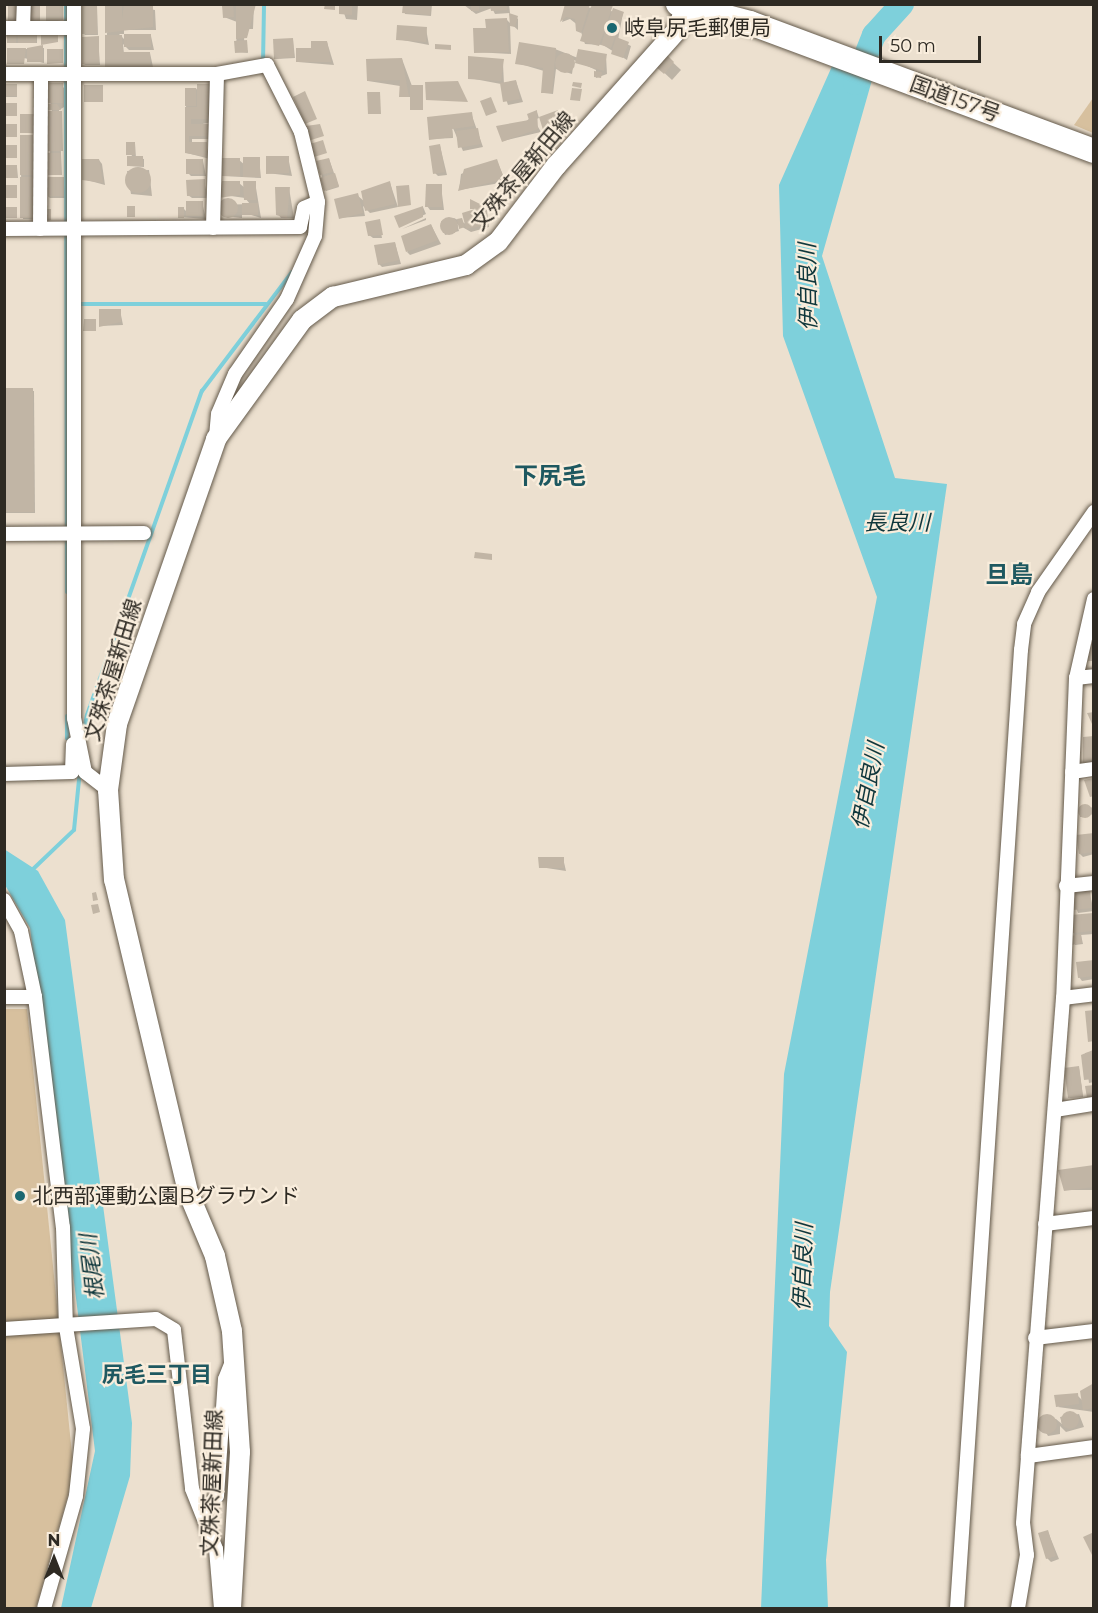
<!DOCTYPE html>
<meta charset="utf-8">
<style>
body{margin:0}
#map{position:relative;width:1098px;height:1613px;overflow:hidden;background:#ece0cf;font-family:Montserrat,"Noto Sans JP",sans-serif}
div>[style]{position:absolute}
.green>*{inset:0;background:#d7c09e}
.water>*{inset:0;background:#7ed0db}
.shadow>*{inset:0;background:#0003}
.stream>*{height:4px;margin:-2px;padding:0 2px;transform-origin:2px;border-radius:2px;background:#7ed0db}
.river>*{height:24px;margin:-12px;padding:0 12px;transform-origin:12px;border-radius:12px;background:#7ed0db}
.building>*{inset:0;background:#c1b5a5}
.round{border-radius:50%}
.roads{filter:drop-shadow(0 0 2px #63594a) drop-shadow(0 0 2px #63594a)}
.street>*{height:14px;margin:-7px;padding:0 7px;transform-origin:7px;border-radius:7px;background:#fff}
.secondary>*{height:20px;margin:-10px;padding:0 10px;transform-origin:10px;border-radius:10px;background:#fff}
.highway>*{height:24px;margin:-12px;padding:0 12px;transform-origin:12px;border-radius:12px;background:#fff}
.dots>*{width:16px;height:16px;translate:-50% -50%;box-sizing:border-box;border:3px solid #f9eddc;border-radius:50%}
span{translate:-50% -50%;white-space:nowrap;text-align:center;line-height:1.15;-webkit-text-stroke:4.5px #f9eddc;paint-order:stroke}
.poi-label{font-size:21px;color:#2e2a23}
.left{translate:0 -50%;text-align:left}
.street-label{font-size:21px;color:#2e2a23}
.water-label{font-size:22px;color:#0f373c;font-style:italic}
.neighbourhood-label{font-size:22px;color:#1e5860;font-weight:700}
.quarter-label{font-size:24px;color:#1e5860;font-weight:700}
.frame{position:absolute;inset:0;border:6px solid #2e2a23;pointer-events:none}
.north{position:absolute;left:24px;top:1529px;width:60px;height:60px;-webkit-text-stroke:4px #f9eddc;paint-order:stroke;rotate:0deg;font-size:16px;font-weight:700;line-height:24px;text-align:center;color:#2e2a23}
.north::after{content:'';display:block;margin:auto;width:21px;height:27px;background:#2e2a23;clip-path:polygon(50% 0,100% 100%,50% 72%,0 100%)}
.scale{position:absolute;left:879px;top:36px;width:102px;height:27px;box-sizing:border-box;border:3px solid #2e2a23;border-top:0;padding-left:8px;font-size:18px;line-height:21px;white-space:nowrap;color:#2e2a23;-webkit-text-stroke:4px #f9eddc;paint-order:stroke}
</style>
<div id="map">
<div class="green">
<i style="clip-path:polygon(1093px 98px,1093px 133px,1074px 125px)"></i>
<i style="clip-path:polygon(4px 1009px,27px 1009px,74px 1474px,36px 1608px,5px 1608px)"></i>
</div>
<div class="water">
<i style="clip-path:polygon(833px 64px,872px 80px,822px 256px,895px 478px,947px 484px,830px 1292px,829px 1326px,847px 1352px,826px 1560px,828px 1608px,761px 1608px,784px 1074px,877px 597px,783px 336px,779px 185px)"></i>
<i style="clip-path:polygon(4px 849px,38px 871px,65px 920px,132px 1423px,130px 1476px,91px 1608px,61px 1608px,95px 1451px,30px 928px,5px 885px)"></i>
</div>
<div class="shadow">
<i style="clip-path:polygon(121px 4px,155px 10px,156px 30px,129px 30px,124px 25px,124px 34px,119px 34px,126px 41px,151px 36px,154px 50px,129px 50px,123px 44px,124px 54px,150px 53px,153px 67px,107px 67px,107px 33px)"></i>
<i style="clip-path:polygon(222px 4px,254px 4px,253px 29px,246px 29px,244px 39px,248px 53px,236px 52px,237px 22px,224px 17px)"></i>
<i style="clip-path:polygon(341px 4px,358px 4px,357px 20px,346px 19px)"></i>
<i style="clip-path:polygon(404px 4px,432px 4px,431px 16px,405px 14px)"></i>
<i style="clip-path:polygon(509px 4px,510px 13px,495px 14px,492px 8px,476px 14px,464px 5px)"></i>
<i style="clip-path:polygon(567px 4px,623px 13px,618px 40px,631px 46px,627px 60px,603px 45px,585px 44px,579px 26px,570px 19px,562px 22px)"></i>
<i style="clip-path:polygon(97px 6px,98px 35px,85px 35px,83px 33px)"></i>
<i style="clip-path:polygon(518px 18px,518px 30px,510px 23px,511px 54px,475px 52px,487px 29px,507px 20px,512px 25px)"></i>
<i style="clip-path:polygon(426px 29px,429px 45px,397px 39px)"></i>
<i style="clip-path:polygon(9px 31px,37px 32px,37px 43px,10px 43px)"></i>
<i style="clip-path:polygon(98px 38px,100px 65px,85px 65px,84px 64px)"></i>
<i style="clip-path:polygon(293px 40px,295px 58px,276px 59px,275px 58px)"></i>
<i style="clip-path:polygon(327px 42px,334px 65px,298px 62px,313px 49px)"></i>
<i style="clip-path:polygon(44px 48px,44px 63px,24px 58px,24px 64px,9px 63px,8px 50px)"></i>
<i style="clip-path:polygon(555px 49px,578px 58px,606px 56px,607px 74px,596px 78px,596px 70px,574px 60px,572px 74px,556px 69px,553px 94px,544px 93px,544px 71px,517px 63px)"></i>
<i style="clip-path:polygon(667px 57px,681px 70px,672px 80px,658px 67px)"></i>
<i style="clip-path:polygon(402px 59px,412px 86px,423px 87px,423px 110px,412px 109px,412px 97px,401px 97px,400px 86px,368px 81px)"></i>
<i style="clip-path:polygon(503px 64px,504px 84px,516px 81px,523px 102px,508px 105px,501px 84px,469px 78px)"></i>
<i style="clip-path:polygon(47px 84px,66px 88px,66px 106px,59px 110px,62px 175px,49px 174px,52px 112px)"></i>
<i style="clip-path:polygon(4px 85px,16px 85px,17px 97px,4px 97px)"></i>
<i style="clip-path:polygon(199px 85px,212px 89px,212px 122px,193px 126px,213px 139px,192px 139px,192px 144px,206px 144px,210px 159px,187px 153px,186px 105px)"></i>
<i style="clip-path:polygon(537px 112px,539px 118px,534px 120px,541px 132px,503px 141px)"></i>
<i style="clip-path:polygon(471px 113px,483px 147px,463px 151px,452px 126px,453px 138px,431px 139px)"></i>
<i style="clip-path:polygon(33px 137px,35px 219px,23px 219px,21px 174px)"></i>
<i style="clip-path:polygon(135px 143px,136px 158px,144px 159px,144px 167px,129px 166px)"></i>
<i style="clip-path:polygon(440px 146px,447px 175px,438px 176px,435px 173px)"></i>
<i style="clip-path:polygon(288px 157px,292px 176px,267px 173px)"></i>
<i style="clip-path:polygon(259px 158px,261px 178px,223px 176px,239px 160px,245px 165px)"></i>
<i style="clip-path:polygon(329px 159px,339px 187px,326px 191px,318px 162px)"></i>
<i style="clip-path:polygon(99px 160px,102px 164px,105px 185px,83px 179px)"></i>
<i style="clip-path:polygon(203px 161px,206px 176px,191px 176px,188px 173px)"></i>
<i style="clip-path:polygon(497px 161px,506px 182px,459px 190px,461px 174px)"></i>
<i style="clip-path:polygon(4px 167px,17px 167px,18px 178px,4px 178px)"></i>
<i style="clip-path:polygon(149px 170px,152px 196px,131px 194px,127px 171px)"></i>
<i style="clip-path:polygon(63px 179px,66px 198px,50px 198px,46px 195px)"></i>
<i style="clip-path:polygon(204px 181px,208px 198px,192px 198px,188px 195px)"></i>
<i style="clip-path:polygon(255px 182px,261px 218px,242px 212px,242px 218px,226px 216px,219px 205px,250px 204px,245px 198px,224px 195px,239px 183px,245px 188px)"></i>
<i style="clip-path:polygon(390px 183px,398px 207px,370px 213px,363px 206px,365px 216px,340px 218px,357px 195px,365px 202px)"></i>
<i style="clip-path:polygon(441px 186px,444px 210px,430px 210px,427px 206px)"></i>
<i style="clip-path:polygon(289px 188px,294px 218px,281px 218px,278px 214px)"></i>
<i style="clip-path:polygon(472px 201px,487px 210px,489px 227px,471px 232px,457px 224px,459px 231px,445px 235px,441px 221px,454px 218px,466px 224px,474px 211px)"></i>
<i style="clip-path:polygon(202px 202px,206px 219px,180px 217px,183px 208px,187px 212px)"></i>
<i style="clip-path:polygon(423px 207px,426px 214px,400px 226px)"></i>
<i style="clip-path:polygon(426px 218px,426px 220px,402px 229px)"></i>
<i style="clip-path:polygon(379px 221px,382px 238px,373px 238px,369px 235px)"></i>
<i style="clip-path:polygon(431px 225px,441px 244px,410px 255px,407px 252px)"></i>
<i style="clip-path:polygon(395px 243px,401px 264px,382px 267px,379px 264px)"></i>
<i style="clip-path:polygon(120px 310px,123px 325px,100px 326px)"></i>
<i style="clip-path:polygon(4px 389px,34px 391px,35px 513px,4px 513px)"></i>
<i style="clip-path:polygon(1094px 807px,1094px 819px,1088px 808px)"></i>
<i style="clip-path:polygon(1079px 808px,1086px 808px,1087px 817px,1080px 817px)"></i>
<i style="clip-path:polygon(1094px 834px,1094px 854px,1083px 857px,1080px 854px)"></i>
<i style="clip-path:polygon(563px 858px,566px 871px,540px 867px)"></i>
<i style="clip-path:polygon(1089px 892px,1094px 911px,1078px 913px,1073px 899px)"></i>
<i style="clip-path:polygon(1092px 915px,1094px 934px,1081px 935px,1083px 944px,1075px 945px,1074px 932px)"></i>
<i style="clip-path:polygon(1094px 961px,1094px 979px,1082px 981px,1079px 977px)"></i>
<i style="clip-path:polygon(1093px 1052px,1094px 1082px,1089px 1083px,1085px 1053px)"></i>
<i style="clip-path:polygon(1079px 1068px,1083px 1097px,1070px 1098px,1069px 1097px)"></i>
<i style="clip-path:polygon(1094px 1167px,1094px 1190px,1065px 1190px)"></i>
<i style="clip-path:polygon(1094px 1385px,1094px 1412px,1058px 1407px,1077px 1395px,1083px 1401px)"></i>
<i style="clip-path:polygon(1079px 1414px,1084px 1427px,1066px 1432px,1060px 1426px,1060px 1434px,1048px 1436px,1038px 1419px,1056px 1419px,1062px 1424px,1060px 1417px)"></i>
<i style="clip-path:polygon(1048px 1532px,1059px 1559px,1051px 1562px,1047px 1558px)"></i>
</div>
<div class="stream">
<i style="left:66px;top:4px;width:21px;rotate:90deg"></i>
<i style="left:66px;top:32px;width:38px;rotate:90deg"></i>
<i style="left:263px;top:63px;width:59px;rotate:-89deg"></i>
<i style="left:66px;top:77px;width:515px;rotate:89.89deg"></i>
<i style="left:78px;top:304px;width:188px"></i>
<i style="left:67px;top:716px;width:22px;rotate:90deg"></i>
<i style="left:67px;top:738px;width:7px;rotate:34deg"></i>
<i style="left:83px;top:739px;width:24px;rotate:-81deg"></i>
<i style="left:87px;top:715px;width:344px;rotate:-70.5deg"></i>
<i style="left:202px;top:391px;width:149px;rotate:-52.9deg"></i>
<i style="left:30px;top:872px;width:61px;rotate:-43.7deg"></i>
<i style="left:74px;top:830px;width:60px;rotate:-84.3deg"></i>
</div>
<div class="river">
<i style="left:855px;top:83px;width:52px;rotate:-68.4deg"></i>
<i style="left:874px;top:35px;width:42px;rotate:-47.9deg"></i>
</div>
<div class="building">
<i style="clip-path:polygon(27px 4px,40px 4px,40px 22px,27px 22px)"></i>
<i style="clip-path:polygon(46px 4px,63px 4px,63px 20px,46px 23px)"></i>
<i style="clip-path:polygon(105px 4px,122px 4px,122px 19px,124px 4px,153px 5px,153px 27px,105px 33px)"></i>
<i style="clip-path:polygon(222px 4px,233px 4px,234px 17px,223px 18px)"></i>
<i style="clip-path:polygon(236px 4px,256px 4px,247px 38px,236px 39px)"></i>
<i style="clip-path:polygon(325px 4px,335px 4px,335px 10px,324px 9px)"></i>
<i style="clip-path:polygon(339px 4px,352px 4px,352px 15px,339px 14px)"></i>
<i style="clip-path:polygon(403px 4px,431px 4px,430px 15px,402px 13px)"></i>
<i style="clip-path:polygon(471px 4px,479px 4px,479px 11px,471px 11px)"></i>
<i style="clip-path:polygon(490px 4px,507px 4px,507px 10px,491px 11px)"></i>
<i style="clip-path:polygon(565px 4px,590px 4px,581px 33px,576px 31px,575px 19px,566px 17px,560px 22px)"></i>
<i style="clip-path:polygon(592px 4px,613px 5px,599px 46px,580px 41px)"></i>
<i style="clip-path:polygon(8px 5px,20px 5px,20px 23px,8px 23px)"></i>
<i style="clip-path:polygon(82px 5px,97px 5px,97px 34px,82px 34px)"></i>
<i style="clip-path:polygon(613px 8px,624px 12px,611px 48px,601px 45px)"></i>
<i style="clip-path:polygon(509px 13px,518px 16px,515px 27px,510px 26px)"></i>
<i style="clip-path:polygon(507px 18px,509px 52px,474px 53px,473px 28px,486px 28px,485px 19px)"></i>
<i style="clip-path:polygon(397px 25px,427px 27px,426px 42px,396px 40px)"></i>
<i style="clip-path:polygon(36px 29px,36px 43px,18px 43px,18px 30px)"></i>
<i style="clip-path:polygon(58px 29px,58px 42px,41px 45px,41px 30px)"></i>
<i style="clip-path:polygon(7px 30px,16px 30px,16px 43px,7px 43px)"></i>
<i style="clip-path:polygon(124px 34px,151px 34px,151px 47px,124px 47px)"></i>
<i style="clip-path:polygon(105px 35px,122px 35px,123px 52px,150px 52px,150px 65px,105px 67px)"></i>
<i style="clip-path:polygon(99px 36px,99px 64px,82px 64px,82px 37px)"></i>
<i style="clip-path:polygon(616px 37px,629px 42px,623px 58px,611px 54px)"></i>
<i style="clip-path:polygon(293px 38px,294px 57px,274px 59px,273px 39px)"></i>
<i style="clip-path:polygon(247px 40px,248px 52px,235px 53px,234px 41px)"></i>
<i style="clip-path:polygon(311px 41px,327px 41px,331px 62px,296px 62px,296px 48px,311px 48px)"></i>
<i style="clip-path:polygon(519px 42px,556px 48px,552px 93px,541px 93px,543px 68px,515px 64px)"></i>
<i style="clip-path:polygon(435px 44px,451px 45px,451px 50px,435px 49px)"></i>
<i style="clip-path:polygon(43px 45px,43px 62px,27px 62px,27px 48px)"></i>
<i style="clip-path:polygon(7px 48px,26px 48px,24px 64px,7px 64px)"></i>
<i style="clip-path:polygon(47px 49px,63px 49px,63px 63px,47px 64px)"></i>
<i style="clip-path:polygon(578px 49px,607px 54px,604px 71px,575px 63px)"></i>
<i class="round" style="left:555px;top:53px;width:20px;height:20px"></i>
<i style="clip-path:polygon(667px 55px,674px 62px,664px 74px,656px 67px)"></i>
<i style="clip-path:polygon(468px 56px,504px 59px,501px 81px,468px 79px)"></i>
<i style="clip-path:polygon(402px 58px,409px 97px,399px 97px,400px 80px,367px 81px,366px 59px)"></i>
<i style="clip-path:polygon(594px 71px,602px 72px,601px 78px,594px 77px)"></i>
<i style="clip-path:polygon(516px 80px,520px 99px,503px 102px,500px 83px)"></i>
<i style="clip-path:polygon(458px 81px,468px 102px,426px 100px,425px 82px)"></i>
<i style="clip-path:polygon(573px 82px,582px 83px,581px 88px,572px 86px)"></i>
<i style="clip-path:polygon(46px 83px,63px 83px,63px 103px,46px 103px)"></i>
<i style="clip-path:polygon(5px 84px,17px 84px,17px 96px,5px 96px)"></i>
<i style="clip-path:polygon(197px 84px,210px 84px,209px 119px,191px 119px,191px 124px,210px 124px,210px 136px,189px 136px,189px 142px,207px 142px,207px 157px,185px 153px,185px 107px,197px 107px)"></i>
<i style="clip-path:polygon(84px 85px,103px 85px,103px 102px,84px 102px)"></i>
<i style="clip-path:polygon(410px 85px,423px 85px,423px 110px,410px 110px)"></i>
<i style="clip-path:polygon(185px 88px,196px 88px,196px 106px,185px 106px)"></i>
<i style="clip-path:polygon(572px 88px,582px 89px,580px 101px,570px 100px)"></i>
<i style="clip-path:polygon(305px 91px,317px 119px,305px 124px,293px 97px)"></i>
<i style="clip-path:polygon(367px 92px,380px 92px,381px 114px,368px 114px)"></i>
<i style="clip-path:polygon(491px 97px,497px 112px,486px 116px,480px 101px)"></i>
<i style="clip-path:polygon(4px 103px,17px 103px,17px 116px,4px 116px)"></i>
<i style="clip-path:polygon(48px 104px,57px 104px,61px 110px,48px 110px)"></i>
<i style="clip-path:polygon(537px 110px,538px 129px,502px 142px,496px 126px,529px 120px,527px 114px)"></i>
<i style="clip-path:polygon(558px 110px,563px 126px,544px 133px,539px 117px)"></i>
<i style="clip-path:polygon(47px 111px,62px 111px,63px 151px,48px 151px)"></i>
<i style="clip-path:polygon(472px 112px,474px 126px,452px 129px,453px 137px,429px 140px,427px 117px)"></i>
<i style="clip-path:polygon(20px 114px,34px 114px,34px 133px,20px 133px)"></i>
<i style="clip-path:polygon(4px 124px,17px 124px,17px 137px,4px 137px)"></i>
<i style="clip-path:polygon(320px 124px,324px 136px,311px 140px,306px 126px)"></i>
<i style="clip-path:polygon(478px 128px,481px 144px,458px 148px,456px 131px)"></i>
<i style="clip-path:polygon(20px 135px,33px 135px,34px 175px,20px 175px)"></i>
<i style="clip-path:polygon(323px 140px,327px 153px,314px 157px,310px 144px)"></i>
<i style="clip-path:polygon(126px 142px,135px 142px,135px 155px,126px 155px)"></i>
<i style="clip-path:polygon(440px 144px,445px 172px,433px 174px,429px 146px)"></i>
<i style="clip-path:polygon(4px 145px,17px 145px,17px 158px,4px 158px)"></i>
<i style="clip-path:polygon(48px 153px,61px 153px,61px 175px,48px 175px)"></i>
<i style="clip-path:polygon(127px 156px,143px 156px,143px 166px,127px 166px)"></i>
<i style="clip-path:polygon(266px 156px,289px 156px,289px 173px,266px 174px)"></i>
<i style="clip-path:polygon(243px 157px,260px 157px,260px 177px,243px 177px)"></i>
<i style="clip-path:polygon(222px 158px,240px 158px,240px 176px,222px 176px)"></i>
<i style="clip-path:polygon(329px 158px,333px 172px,320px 175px,316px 161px)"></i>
<i style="clip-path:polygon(82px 159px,99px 159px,103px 183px,82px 180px)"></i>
<i style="clip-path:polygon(186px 159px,203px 159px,203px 174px,186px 174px)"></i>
<i style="clip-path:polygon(497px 159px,504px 179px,458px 191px,464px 169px)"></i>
<i style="clip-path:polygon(5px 165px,17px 165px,17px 178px,5px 178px)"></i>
<i class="round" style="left:125px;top:167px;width:26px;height:26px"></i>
<i style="clip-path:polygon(335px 173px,339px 186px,324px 191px,320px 178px)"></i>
<i style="clip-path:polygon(20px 177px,34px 177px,34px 218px,20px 218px)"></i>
<i style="clip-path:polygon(45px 177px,64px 177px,64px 196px,45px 196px)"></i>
<i style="clip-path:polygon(205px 179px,205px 196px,187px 196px,186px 180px)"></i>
<i style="clip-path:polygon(222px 181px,240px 181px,240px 195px,218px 198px)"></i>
<i style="clip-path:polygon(243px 181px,256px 181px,256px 200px,244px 200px)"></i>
<i style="clip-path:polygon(390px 181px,395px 204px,365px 211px,361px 191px)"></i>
<i style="clip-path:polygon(426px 184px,442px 184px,442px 207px,425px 207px)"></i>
<i style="clip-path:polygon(4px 185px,17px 185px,17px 198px,4px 198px)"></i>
<i style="clip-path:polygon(409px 185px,411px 205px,398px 207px,396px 186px)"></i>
<i style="clip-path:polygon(275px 187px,290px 187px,287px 218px,276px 215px)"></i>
<i style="clip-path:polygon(358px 193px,363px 213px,339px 219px,334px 199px)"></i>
<i class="round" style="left:218px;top:198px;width:20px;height:20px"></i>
<i style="clip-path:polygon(470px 199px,486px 207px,488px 225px,466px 229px,462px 213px,475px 209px,470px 209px)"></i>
<i style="clip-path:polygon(186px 201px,203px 201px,203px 216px,186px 216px)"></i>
<i style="clip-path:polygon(242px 203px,258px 203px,258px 215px,242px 215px)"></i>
<i style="clip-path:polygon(127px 206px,135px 206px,135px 217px,127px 217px)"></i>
<i style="clip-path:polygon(423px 206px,423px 217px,399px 228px,394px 216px)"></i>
<i style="clip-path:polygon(4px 207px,17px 207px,17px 218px,4px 218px)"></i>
<i style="clip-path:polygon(178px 207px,184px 207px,184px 218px,178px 218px)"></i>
<i style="clip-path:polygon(46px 209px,51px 209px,51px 220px,45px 220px)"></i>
<i class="round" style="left:440px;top:217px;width:18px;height:18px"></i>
<i style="clip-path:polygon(462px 218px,465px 227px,459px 229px,457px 219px)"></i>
<i style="clip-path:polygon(380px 219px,383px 235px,368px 236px,365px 222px)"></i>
<i style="clip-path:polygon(431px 224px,438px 240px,406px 252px,401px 236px)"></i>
<i style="clip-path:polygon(395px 242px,399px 260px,378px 265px,374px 245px)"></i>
<i style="clip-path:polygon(99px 309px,121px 309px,121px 322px,99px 327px)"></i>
<i style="clip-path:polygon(84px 319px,96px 319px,96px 331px,83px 331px)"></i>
<i style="clip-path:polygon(4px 388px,33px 388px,34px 512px,4px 512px)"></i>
<i style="clip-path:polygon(475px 552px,492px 554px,492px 560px,474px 558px)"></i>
<i style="clip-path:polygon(1088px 644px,1094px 644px,1094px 661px,1088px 661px)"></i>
<i style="clip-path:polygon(1094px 712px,1094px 724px,1092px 724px,1087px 713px)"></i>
<i style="clip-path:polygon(1094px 736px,1093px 764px,1083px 765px,1083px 737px)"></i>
<i style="clip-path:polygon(1094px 778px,1094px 796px,1090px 797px,1084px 780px)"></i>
<i class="round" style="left:1078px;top:804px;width:14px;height:14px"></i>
<i style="clip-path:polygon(1094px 833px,1094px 852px,1079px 854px,1076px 835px)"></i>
<i style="clip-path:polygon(538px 857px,564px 857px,564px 868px,539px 868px)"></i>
<i style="clip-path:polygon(1090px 890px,1092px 908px,1073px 910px,1075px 892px)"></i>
<i style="clip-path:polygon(96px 892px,98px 900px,93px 901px,92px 893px)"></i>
<i style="clip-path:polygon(98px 904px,100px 912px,93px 914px,91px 905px)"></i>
<i style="clip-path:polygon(1093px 913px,1094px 931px,1073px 933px,1071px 915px)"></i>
<i style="clip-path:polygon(1081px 934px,1082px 943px,1072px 945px,1071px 936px)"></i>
<i style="clip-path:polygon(1094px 960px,1094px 976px,1078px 978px,1076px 962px)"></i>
<i style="clip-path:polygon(1094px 1010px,1094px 1041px,1088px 1042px,1085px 1011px)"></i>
<i style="clip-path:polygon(1093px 1050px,1093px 1079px,1084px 1080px,1081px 1055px)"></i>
<i style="clip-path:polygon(1079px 1066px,1083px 1096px,1068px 1098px,1064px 1068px)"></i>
<i style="clip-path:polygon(1094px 1085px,1094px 1097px,1087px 1098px,1085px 1086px)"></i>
<i style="clip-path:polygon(1094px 1165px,1094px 1187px,1064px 1191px,1058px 1170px)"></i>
<i style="clip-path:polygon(1094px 1383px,1094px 1408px,1083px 1410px,1080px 1391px)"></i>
<i style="clip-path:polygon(1078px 1393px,1079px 1404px,1056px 1407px,1054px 1395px)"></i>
<i class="round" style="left:1061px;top:1411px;width:18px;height:18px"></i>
<i class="round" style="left:1037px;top:1414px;width:20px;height:20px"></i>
<i style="clip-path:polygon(1048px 1530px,1056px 1556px,1046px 1559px,1038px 1533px)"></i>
<i style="clip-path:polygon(1094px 1532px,1094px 1554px,1092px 1555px,1083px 1537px)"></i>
</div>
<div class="roads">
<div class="street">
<i style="left:74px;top:4px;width:714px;rotate:90deg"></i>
<i style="left:74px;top:718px;width:55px;rotate:78.5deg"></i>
<i style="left:85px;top:772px;width:29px;rotate:38deg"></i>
<i style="left:4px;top:28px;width:70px"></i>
<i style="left:23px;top:28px;width:24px;rotate:-88deg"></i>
<i style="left:4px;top:74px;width:213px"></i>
<i style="left:217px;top:74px;width:51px;rotate:-10.2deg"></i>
<i style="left:267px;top:65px;width:75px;rotate:63.1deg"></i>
<i style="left:301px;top:132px;width:72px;rotate:76.3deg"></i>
<i style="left:318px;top:202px;width:34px;rotate:95deg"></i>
<i style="left:315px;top:236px;width:69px;rotate:114deg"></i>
<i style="left:287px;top:299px;width:91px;rotate:124.7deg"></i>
<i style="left:235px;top:374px;width:43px;rotate:113deg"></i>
<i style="left:218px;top:414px;width:23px;rotate:95deg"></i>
<i style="left:213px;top:228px;width:154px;rotate:-88.5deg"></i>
<i style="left:4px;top:229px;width:296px;rotate:-0.4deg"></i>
<i style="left:300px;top:227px;width:19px;rotate:-78deg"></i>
<i style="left:304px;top:208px;width:15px;rotate:-23deg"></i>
<i style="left:40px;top:229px;width:155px;rotate:-89.6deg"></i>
<i style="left:4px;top:534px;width:140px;rotate:-0.4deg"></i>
<i style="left:1094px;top:599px;width:81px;rotate:102.8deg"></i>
<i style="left:1076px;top:678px;width:320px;rotate:92.3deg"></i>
<i style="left:1063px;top:998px;width:459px;rotate:94.4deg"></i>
<i style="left:1028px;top:1456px;width:67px;rotate:-7.8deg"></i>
<i style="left:1076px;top:678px;width:18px;rotate:-6deg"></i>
<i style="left:1072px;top:772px;width:22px;rotate:-8deg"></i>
<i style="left:4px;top:774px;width:68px;rotate:-1.7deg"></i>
<i style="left:72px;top:772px;width:28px;rotate:-88deg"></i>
<i style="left:1066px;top:886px;width:28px;rotate:-6deg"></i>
<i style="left:4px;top:900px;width:35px;rotate:61deg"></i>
<i style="left:21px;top:931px;width:67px;rotate:78deg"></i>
<i style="left:35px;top:997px;width:232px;rotate:83.1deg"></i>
<i style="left:63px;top:1227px;width:100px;rotate:88.3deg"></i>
<i style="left:66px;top:1327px;width:103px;rotate:80.5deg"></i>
<i style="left:83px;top:1429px;width:67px;rotate:96deg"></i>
<i style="left:76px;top:1496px;width:116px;rotate:105.9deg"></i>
<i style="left:4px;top:997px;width:31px"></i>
<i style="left:1063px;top:998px;width:31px;rotate:-7deg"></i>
<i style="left:1055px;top:1110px;width:39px;rotate:-9deg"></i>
<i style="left:1045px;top:1224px;width:49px;rotate:-7deg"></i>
<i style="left:4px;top:1329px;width:152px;rotate:-3.8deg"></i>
<i style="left:156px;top:1319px;width:21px;rotate:31deg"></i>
<i style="left:174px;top:1330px;width:160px;rotate:83.5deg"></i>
<i style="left:192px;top:1489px;width:65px;rotate:68.2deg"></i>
<i style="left:216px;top:1549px;width:59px;rotate:85.2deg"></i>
<i style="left:1035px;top:1338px;width:59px;rotate:-6.8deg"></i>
<i style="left:204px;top:1513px;width:21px;rotate:-53deg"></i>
<i style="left:217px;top:1496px;width:117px;rotate:-86.1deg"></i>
<i style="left:225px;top:1379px;width:18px;rotate:-68deg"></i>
<i style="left:957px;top:1608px;width:960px;rotate:-86.18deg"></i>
<i style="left:1021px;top:650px;width:26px;rotate:-83deg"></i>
<i style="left:1024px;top:624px;width:35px;rotate:-66deg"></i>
<i style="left:1038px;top:592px;width:98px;rotate:-55deg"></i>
<i style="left:1018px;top:1608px;width:54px;rotate:-80.4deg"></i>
<i style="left:1027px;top:1555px;width:32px;rotate:-97deg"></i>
<i style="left:1023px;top:1523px;width:67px;rotate:-85.7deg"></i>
</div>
<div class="secondary">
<i style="left:231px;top:1608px;width:156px;rotate:-86.7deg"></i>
<i style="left:240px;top:1452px;width:121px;rotate:-93.8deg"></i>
<i style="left:232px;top:1331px;width:77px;rotate:-102.8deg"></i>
<i style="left:215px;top:1256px;width:69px;rotate:-112.9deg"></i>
<i style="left:188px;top:1192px;width:321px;rotate:-103.3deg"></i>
<i style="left:114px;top:880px;width:90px;rotate:-93.8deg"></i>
<i style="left:108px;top:790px;width:67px;rotate:-82.2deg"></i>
<i style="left:117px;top:724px;width:302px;rotate:-70.8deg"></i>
<i style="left:216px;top:439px;width:147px;rotate:-54.1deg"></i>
<i style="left:302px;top:320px;width:39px;rotate:-37deg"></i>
<i style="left:333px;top:297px;width:137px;rotate:-13.5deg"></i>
<i style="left:466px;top:265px;width:39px;rotate:-36deg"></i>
<i style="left:498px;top:242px;width:96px;rotate:-52.7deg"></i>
<i style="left:556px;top:166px;width:182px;rotate:-48.3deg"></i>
<i style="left:677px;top:30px;width:25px;rotate:-69deg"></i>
</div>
<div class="highway">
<i style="left:678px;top:4px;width:74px;rotate:14.8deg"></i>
<i style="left:750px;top:23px;width:367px;rotate:20.4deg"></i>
</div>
</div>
<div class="dots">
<i style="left:612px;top:28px;background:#1c6871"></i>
<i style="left:20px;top:1196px;background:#1c6871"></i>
</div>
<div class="poi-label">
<span class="left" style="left:624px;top:28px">岐阜尻毛郵便局</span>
<span class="left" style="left:32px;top:1196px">北西部運動公園Bグラウンド</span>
</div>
<div class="street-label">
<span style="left:955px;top:99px;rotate:20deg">国道157号</span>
<span style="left:523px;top:171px;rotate:-50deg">文殊茶屋新田線</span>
<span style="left:113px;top:670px;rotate:-73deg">文殊茶屋新田線</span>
<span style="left:212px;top:1483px;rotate:-88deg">文殊茶屋新田線</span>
</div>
<div class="water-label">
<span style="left:808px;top:287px;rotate:-91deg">伊自良川</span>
<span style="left:897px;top:523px">長良川</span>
<span style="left:868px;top:786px;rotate:-79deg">伊自良川</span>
<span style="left:92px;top:1267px;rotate:-97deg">根尾川</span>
<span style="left:803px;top:1267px;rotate:-88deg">伊自良川</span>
</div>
<div class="neighbourhood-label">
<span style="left:157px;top:1375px">尻毛三丁目</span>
</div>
<div class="quarter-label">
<span style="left:550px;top:476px">下尻毛</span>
<span style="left:1009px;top:575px">旦島</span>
</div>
<div class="frame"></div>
<div class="north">N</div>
<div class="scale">50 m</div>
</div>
